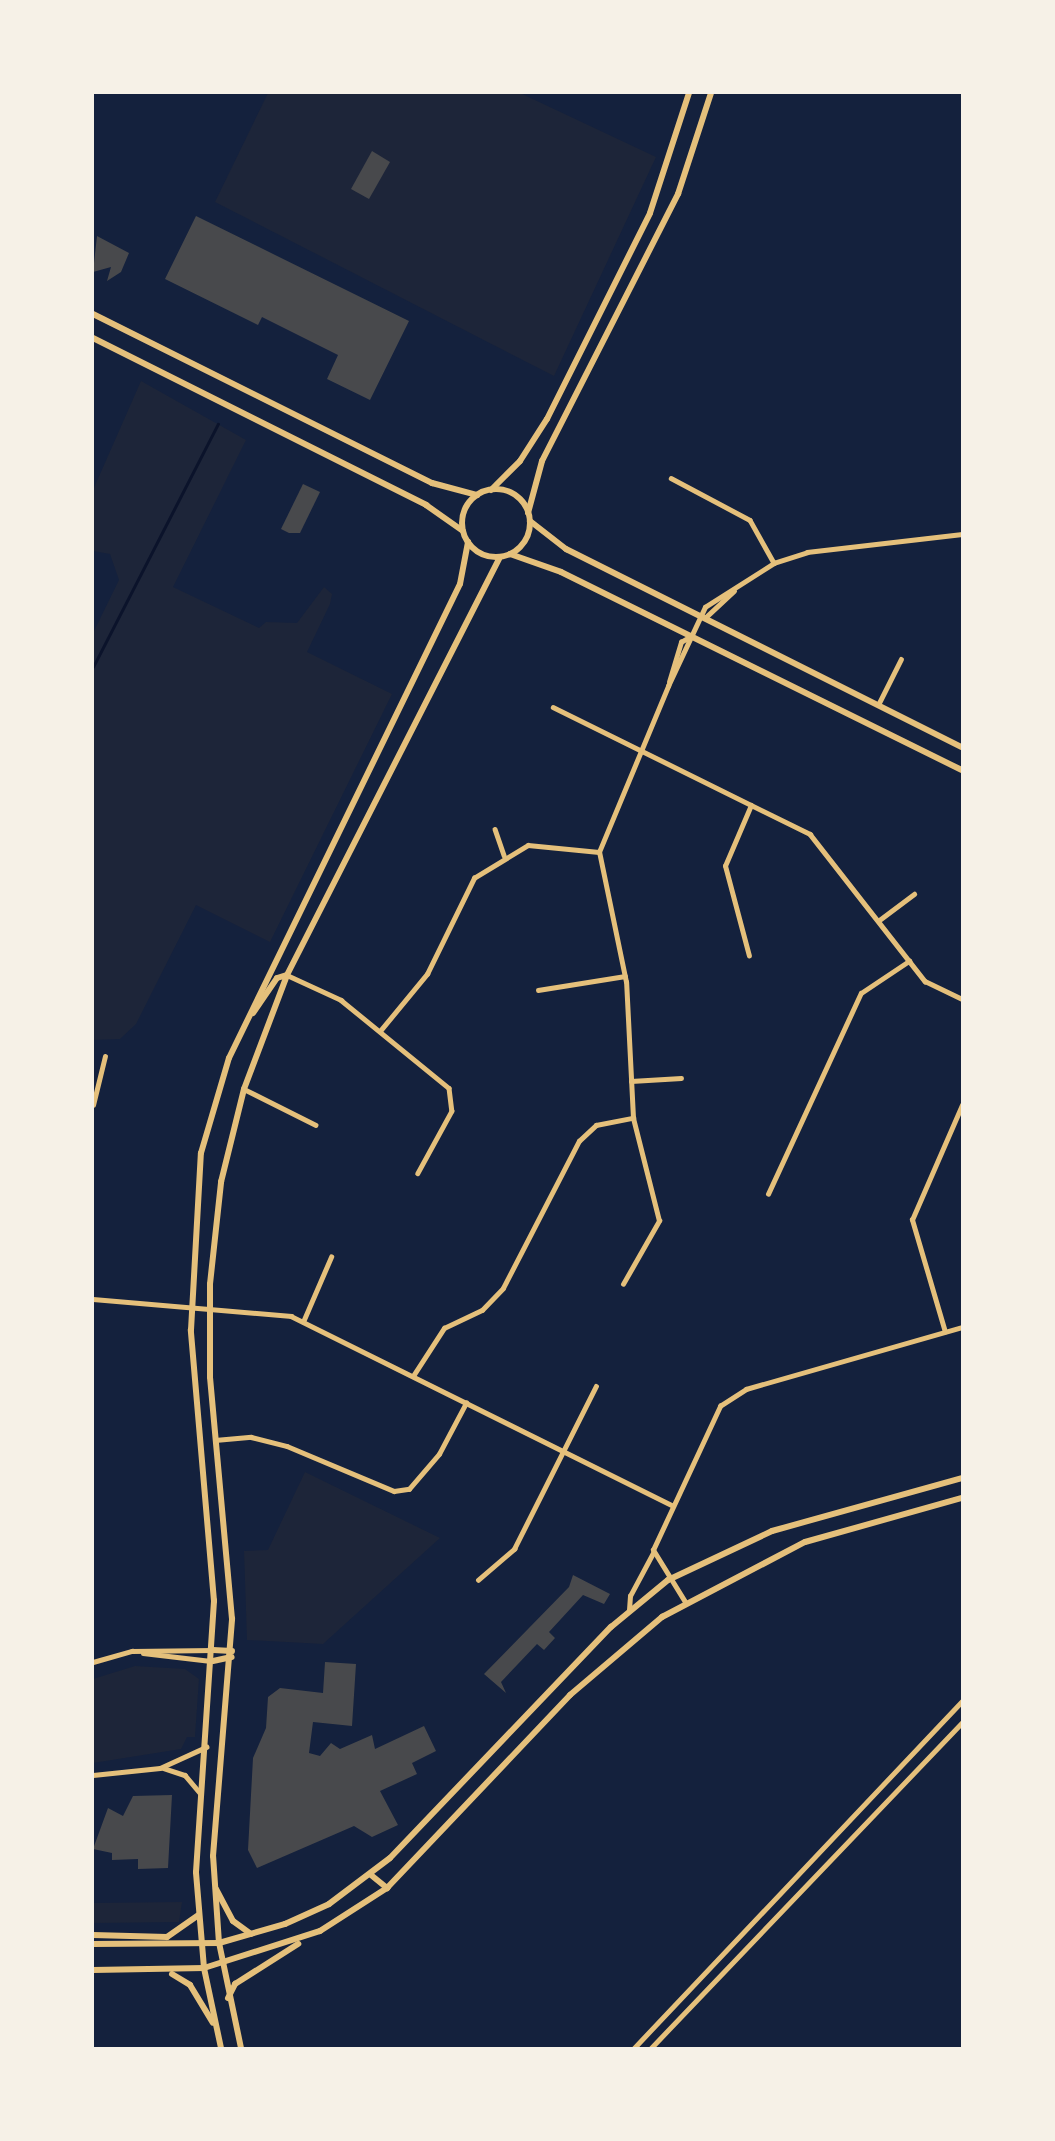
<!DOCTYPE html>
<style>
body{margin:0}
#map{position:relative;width:1055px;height:2141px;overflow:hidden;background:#14213d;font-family:Figtree,sans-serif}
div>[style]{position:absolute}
.green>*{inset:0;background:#1d2539}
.stream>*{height:2.5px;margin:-1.25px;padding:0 1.25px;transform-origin:1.25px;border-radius:1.25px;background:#0b132b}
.building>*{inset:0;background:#48494c}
.minor>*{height:4.5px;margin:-2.25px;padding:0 2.25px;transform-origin:2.25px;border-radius:2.25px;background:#e5c07b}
.secondary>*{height:6px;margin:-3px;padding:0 3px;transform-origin:3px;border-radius:3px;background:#e5c07b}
.primary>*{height:6px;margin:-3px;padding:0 3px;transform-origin:3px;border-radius:3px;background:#e5c07b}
.primary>.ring{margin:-3px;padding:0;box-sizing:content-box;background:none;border:6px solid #e5c07b;border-radius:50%}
span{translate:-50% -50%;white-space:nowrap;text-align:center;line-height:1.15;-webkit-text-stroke:5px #f6f1e7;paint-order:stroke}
.frame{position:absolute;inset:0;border:94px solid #f6f1e7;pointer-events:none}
</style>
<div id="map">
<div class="green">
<i style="clip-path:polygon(268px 93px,520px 93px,656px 157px,554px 376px,215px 202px)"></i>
<i style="clip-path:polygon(141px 381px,246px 440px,173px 587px,259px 628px,266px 622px,297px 623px,324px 587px,332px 594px,330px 604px,307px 652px,392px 694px,270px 942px,196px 905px,136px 1024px,120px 1039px,93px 1040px,93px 633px,119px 580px,110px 554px,93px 551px,93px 490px)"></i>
<i style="clip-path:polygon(305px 1472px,440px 1538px,323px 1644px,247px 1640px,244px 1551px,268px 1550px)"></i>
<i style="clip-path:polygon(135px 1666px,185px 1669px,199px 1679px,195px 1737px,187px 1737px,181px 1749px,93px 1763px,93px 1679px)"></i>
<i style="clip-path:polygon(182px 1902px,179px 1922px,93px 1923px,93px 1903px)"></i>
</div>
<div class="stream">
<i style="left:93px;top:667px;width:273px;rotate:-62.8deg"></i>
</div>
<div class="building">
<i style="clip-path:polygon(372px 151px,390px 162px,369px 199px,351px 189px)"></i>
<i style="clip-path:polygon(196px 216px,409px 321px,370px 400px,327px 379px,338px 355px,262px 317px,258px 325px,165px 279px)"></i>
<i style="clip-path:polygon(97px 236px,129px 253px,121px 272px,107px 281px,111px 267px,93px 272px)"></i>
<i style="clip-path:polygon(303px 484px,320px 492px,300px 533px,289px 533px,281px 529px)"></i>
<i style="clip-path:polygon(573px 1575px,610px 1594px,604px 1604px,583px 1595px,549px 1632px,555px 1638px,544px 1650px,537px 1644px,501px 1682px,506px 1693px,484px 1674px,569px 1587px)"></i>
<i style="clip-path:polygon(325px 1662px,356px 1664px,352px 1726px,313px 1722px,309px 1753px,320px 1756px,331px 1743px,340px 1749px,372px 1735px,375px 1749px,424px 1726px,436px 1751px,412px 1763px,417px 1774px,380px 1791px,398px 1825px,372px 1837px,354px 1826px,257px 1868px,248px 1850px,253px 1758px,266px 1728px,268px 1697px,280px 1688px,323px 1693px)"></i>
<i style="clip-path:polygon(172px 1795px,168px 1868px,138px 1869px,138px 1859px,112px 1860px,112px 1853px,93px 1849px,108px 1808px,123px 1816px,133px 1796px)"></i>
</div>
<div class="minor">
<i style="left:671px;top:478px;width:89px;rotate:28deg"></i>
<i style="left:750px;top:520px;width:49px;rotate:60.8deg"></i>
<i style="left:706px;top:617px;width:38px;rotate:-43deg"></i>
<i style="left:669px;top:682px;width:42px;rotate:-73.3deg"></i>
<i style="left:681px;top:642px;width:12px;rotate:-31deg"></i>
<i style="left:878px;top:705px;width:51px;rotate:-63.4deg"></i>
<i style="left:553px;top:707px;width:287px;rotate:26.3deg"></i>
<i style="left:810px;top:834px;width:187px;rotate:52deg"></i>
<i style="left:925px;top:981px;width:41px;rotate:25.9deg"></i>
<i style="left:495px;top:829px;width:28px;rotate:71deg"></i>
<i style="left:878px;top:921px;width:45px;rotate:-36.9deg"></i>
<i style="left:749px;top:956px;width:93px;rotate:-104.9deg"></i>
<i style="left:725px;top:866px;width:66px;rotate:-66.9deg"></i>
<i style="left:287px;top:975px;width:60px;rotate:24.8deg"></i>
<i style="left:341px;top:1000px;width:139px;rotate:39.2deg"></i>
<i style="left:449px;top:1088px;width:23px;rotate:83deg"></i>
<i style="left:452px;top:1111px;width:71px;rotate:118.7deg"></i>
<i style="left:538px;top:990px;width:88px;rotate:-9.1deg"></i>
<i style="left:380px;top:1031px;width:74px;rotate:-50.5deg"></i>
<i style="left:427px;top:974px;width:107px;rotate:-63.9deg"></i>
<i style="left:474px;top:878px;width:63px;rotate:-31.4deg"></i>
<i style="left:528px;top:845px;width:71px;rotate:5.6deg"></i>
<i style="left:631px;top:1081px;width:50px;rotate:-3.4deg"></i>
<i style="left:244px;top:1089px;width:80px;rotate:26.6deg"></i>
<i style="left:93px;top:1105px;width:50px;rotate:-76.2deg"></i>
<i style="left:768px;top:1194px;width:221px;rotate:-65.2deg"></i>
<i style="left:861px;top:993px;width:58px;rotate:-33.7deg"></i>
<i style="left:623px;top:1284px;width:73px;rotate:-60.3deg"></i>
<i style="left:659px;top:1221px;width:106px;rotate:-104.2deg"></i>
<i style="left:633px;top:1118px;width:136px;rotate:-92.9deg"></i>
<i style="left:626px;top:982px;width:133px;rotate:-101.7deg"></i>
<i style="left:599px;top:852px;width:180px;rotate:-67.4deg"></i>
<i style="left:668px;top:686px;width:87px;rotate:-64.9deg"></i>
<i style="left:705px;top:607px;width:82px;rotate:-32.5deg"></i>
<i style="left:774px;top:563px;width:35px;rotate:-18deg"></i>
<i style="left:807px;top:552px;width:156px;rotate:-6.6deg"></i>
<i style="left:93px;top:1299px;width:199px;rotate:4.9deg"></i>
<i style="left:291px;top:1316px;width:425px;rotate:26.4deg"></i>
<i style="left:303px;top:1322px;width:71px;rotate:-66.7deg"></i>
<i style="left:945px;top:1332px;width:117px;rotate:-106.4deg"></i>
<i style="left:912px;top:1220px;width:125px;rotate:-66.5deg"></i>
<i style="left:413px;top:1376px;width:57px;rotate:-57.1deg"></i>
<i style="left:444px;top:1328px;width:42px;rotate:-25.3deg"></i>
<i style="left:482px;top:1310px;width:30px;rotate:-46deg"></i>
<i style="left:503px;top:1288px;width:165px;rotate:-62.7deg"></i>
<i style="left:579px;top:1141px;width:23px;rotate:-43deg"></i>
<i style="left:596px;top:1125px;width:38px;rotate:-11deg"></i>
<i style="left:215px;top:1440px;width:36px;rotate:-5deg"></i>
<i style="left:251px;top:1437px;width:37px;rotate:14deg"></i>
<i style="left:287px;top:1446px;width:116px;rotate:22.8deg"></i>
<i style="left:394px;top:1491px;width:15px;rotate:-8deg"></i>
<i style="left:409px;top:1489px;width:46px;rotate:-49.4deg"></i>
<i style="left:439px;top:1454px;width:58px;rotate:-62.1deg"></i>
<i style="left:478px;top:1580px;width:48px;rotate:-40.7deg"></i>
<i style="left:514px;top:1549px;width:182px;rotate:-63.3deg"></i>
<i style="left:685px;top:1602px;width:61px;rotate:-121.6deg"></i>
<i style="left:653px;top:1550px;width:159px;rotate:-65deg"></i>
<i style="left:720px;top:1406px;width:31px;rotate:-33deg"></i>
<i style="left:746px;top:1389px;width:225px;rotate:-16deg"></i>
<i style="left:629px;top:1610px;width:14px;rotate:-86deg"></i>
<i style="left:630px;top:1596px;width:49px;rotate:-61.9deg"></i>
<i style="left:143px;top:1653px;width:68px;rotate:6.7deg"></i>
<i style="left:93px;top:1662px;width:41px;rotate:-15.8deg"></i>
<i style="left:132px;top:1651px;width:81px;rotate:-0.7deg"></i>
<i style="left:163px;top:1768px;width:23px;rotate:18deg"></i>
<i style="left:185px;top:1775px;width:25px;rotate:50deg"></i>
<i style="left:93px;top:1775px;width:67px;rotate:-6deg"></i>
<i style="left:160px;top:1768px;width:51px;rotate:-24.5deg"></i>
<i style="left:634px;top:2048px;width:477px;rotate:-46.6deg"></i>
<i style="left:651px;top:2048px;width:451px;rotate:-46.3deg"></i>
</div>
<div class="secondary">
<i style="left:93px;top:314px;width:379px;rotate:26.5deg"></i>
<i style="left:432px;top:483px;width:47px;rotate:14.9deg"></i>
<i style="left:93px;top:338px;width:373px;rotate:26.6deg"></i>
<i style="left:426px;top:505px;width:45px;rotate:35.1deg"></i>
<i style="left:530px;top:521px;width:46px;rotate:37.9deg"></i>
<i style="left:566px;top:549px;width:443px;rotate:26.6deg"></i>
<i style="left:510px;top:554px;width:54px;rotate:19.4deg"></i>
<i style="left:561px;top:572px;width:447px;rotate:26.3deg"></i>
</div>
<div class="primary">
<i class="ring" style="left:462px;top:489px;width:62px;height:62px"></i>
<i style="left:491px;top:490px;width:41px;rotate:-45deg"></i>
<i style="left:520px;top:461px;width:50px;rotate:-57.3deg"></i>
<i style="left:547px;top:419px;width:230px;rotate:-63.4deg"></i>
<i style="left:650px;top:213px;width:126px;rotate:-72deg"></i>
<i style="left:528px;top:513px;width:54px;rotate:-74.9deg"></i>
<i style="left:542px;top:461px;width:300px;rotate:-63deg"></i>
<i style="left:678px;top:194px;width:106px;rotate:-71.9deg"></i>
<i style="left:253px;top:1013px;width:42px;rotate:-55.6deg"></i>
<i style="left:277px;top:978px;width:10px;rotate:-17deg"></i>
<i style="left:213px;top:1650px;width:19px;rotate:3deg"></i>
<i style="left:213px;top:1661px;width:19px;rotate:-12deg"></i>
<i style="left:371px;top:1875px;width:21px;rotate:39deg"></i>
<i style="left:216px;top:1889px;width:36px;rotate:62deg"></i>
<i style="left:233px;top:1921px;width:22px;rotate:36deg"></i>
<i style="left:93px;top:1935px;width:74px;rotate:1.5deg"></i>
<i style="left:167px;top:1937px;width:38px;rotate:-35deg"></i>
<i style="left:93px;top:1944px;width:126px;rotate:-0.5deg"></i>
<i style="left:219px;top:1943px;width:69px;rotate:-16.1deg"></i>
<i style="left:285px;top:1924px;width:48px;rotate:-24.4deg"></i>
<i style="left:329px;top:1904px;width:76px;rotate:-37deg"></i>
<i style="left:390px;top:1858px;width:320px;rotate:-46.3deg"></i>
<i style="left:611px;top:1627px;width:74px;rotate:-39.5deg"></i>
<i style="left:668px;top:1580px;width:115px;rotate:-25.2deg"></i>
<i style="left:772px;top:1531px;width:197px;rotate:-15.6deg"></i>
<i style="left:93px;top:1970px;width:111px;rotate:-1deg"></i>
<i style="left:204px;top:1968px;width:122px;rotate:-17.7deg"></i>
<i style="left:320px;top:1931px;width:80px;rotate:-32.7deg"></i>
<i style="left:387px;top:1888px;width:266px;rotate:-46.5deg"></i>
<i style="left:570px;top:1695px;width:121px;rotate:-40.3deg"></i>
<i style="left:662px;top:1617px;width:161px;rotate:-27.7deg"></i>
<i style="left:805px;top:1542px;width:163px;rotate:-15.7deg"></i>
<i style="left:172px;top:1974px;width:21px;rotate:31deg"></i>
<i style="left:190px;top:1985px;width:44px;rotate:58.8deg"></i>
<i style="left:228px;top:1998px;width:16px;rotate:-63deg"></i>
<i style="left:235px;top:1984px;width:75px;rotate:-32.4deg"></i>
<i style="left:221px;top:2048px;width:82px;rotate:-102deg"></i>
<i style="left:204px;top:1968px;width:96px;rotate:-94.8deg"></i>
<i style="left:196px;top:1872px;width:272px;rotate:-86.2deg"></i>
<i style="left:214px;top:1601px;width:272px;rotate:-94.9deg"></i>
<i style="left:191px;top:1330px;width:177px;rotate:-86.8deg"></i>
<i style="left:201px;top:1153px;width:99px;rotate:-73.6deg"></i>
<i style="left:229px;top:1058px;width:527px;rotate:-64.02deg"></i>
<i style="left:460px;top:584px;width:43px;rotate:-79.2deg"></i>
<i style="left:241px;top:2048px;width:107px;rotate:-101.8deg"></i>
<i style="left:219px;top:1943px;width:87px;rotate:-93.9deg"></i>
<i style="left:213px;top:1856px;width:238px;rotate:-85.4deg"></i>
<i style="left:232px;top:1619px;width:243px;rotate:-95.2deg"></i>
<i style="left:210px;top:1377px;width:93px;rotate:-90deg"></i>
<i style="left:210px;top:1284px;width:103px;rotate:-83.8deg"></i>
<i style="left:221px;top:1182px;width:96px;rotate:-76.1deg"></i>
<i style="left:244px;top:1089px;width:122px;rotate:-69.3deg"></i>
<i style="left:287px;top:975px;width:469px;rotate:-63deg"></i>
</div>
<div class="frame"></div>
</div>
